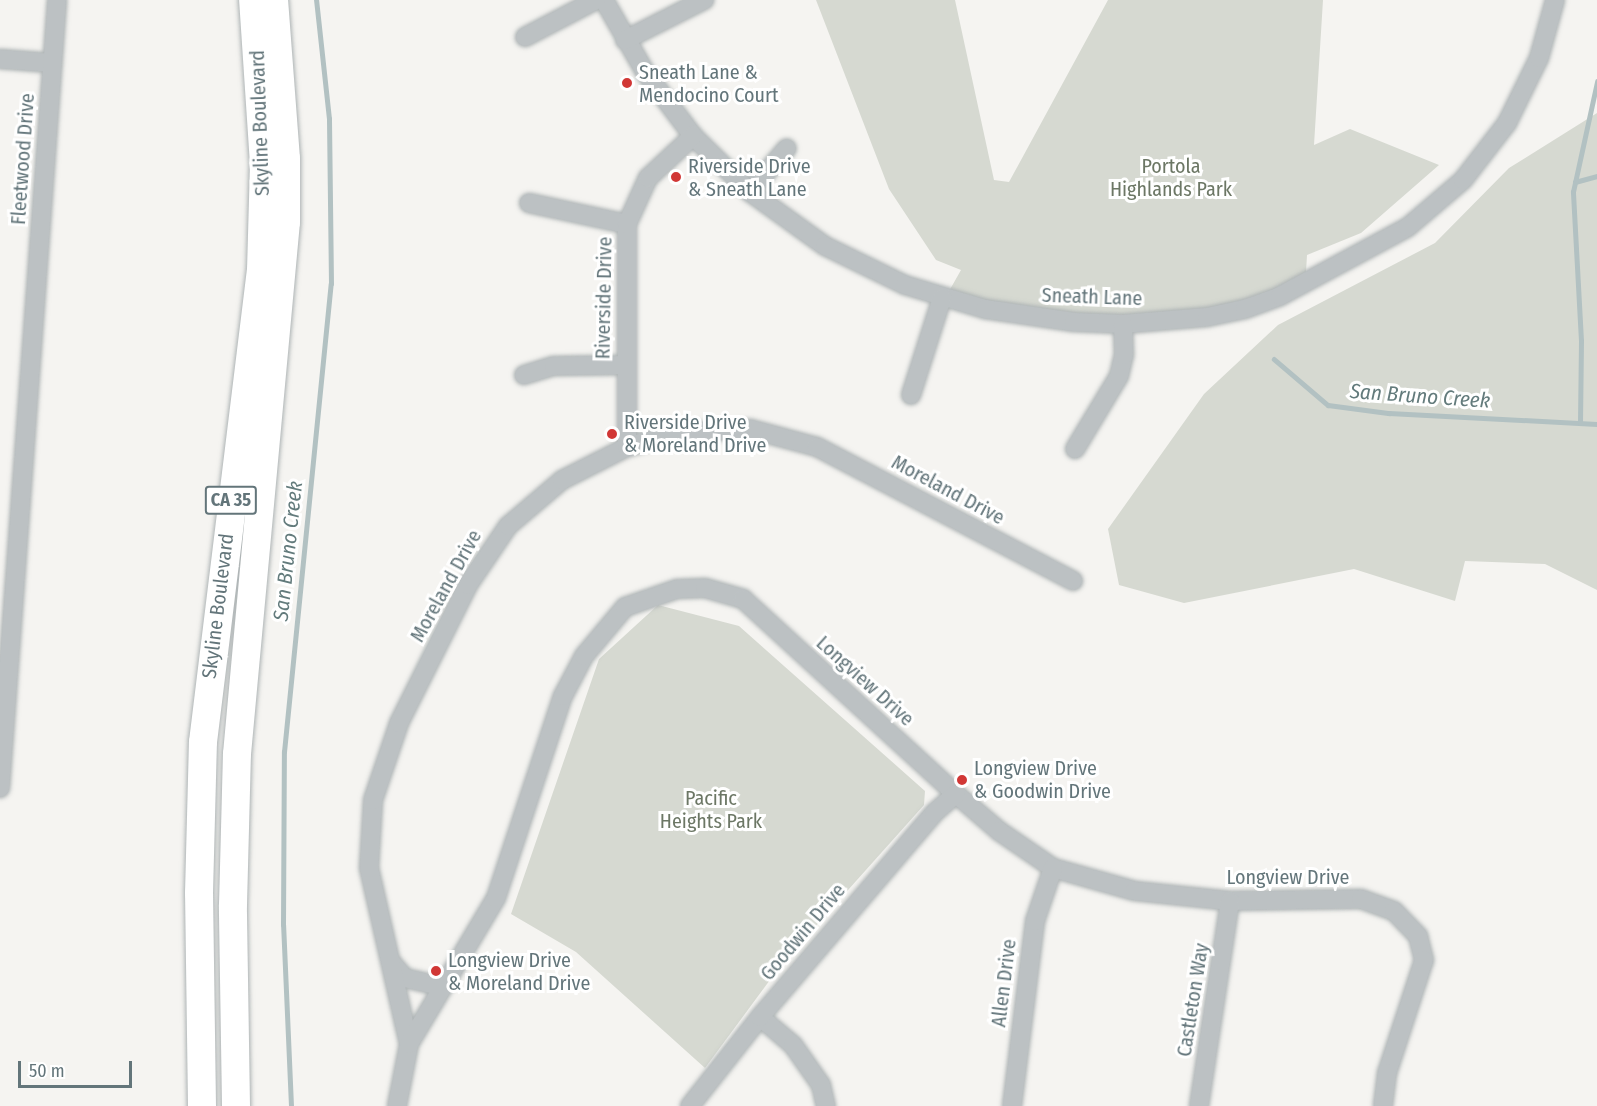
<!DOCTYPE html>
<style>
body{margin:0}
#map{position:relative;width:1597px;height:1106px;overflow:hidden;background:#f5f4f1;font-family:"Fira Sans Condensed",sans-serif}
div>[style]{position:absolute}
.green>*{inset:0;background:#d6d9d1}
.stream>*{height:4.5px;margin:-2.25px;padding:0 2.25px;transform-origin:2.25px;border-radius:2.25px;background:#b2c1c2}
.roads{filter:drop-shadow(0 0 2px #aeb4b5) drop-shadow(0 0 2px #aeb4b5)}
.street>*{height:18px;margin:-9px;padding:0 9px;transform-origin:9px;border-radius:9px;background:#bcc1c3}
.primary>*{height:28px;margin:-14px;padding:0 14px;transform-origin:14px;border-radius:14px;background:#fff}
.dots>*{width:16px;height:16px;translate:-50% -50%;box-sizing:border-box;border:3px solid #fff;border-radius:50%}
span{translate:-50% -50%;white-space:nowrap;text-align:center;line-height:1.15;-webkit-text-stroke:6px #fff;paint-order:stroke}
.shield-label span{padding:2px 4px;background:#fff;border:2px solid;border-radius:4px;-webkit-text-stroke-width:0}
.shield-label{font-size:18px;color:#63757a;font-weight:700}
.poi-label{font-size:20px;color:#63757a}
.left{translate:0 -50%;text-align:left}
.street-label{font-size:20px;color:#63757a}
.park-label{font-size:20px;color:#6c7765}
.water-label{font-size:21px;color:#637b7c;font-style:italic}
.scale{position:absolute;left:18px;top:1061px;width:114px;height:27px;box-sizing:border-box;border:3px solid #63757a;border-top:0;padding-left:8px;font-size:18px;line-height:21px;white-space:nowrap;color:#63757a;-webkit-text-stroke:4px #fff;paint-order:stroke}
</style>
<div id="map">
<div class="green">
<i style="clip-path:polygon(816px 0,955px 0,994px 180px,1009px 182px,1108px 0,1323px 0,1314px 145px,1350px 129px,1439px 165px,1361px 233px,1307px 255px,1305px 290px,1163px 323px,944px 300px,961px 270px,936px 260px,889px 189px)"></i>
<i style="clip-path:polygon(1597px 113px,1597px 590px,1545px 564px,1465px 561px,1455px 601px,1354px 569px,1184px 603px,1119px 585px,1108px 529px,1204px 394px,1278px 325px,1435px 243px,1509px 168px)"></i>
<i style="clip-path:polygon(658px 605px,739px 626px,925px 791px,924px 805px,781px 965px,705px 1068px,576px 952px,511px 914px,599px 659px)"></i>
</div>
<div class="stream">
<i style="left:1575px;top:182px;width:23px;rotate:-15deg"></i>
<i style="left:1274px;top:359px;width:71px;rotate:40.4deg"></i>
<i style="left:1328px;top:405px;width:62px;rotate:7.5deg"></i>
<i style="left:1389px;top:413px;width:208px;rotate:3deg"></i>
<i style="left:1580px;top:423px;width:82px;rotate:-89.3deg"></i>
<i style="left:1581px;top:341px;width:149px;rotate:-93.1deg"></i>
<i style="left:1573px;top:192px;width:113px;rotate:-77.7deg"></i>
<i style="left:291px;top:1106px;width:181px;rotate:-92.5deg"></i>
<i style="left:283px;top:925px;width:173px;rotate:-89.7deg"></i>
<i style="left:284px;top:752px;width:470px;rotate:-84.3deg"></i>
<i style="left:331px;top:284px;width:165px;rotate:-90.7deg"></i>
<i style="left:329px;top:119px;width:120px;rotate:-96.2deg"></i>
</div>
<div class="roads">
<div class="street">
<i style="left:604px;top:0;width:83px;rotate:60.3deg"></i>
<i style="left:645px;top:72px;width:80px;rotate:53.1deg"></i>
<i style="left:693px;top:136px;width:80px;rotate:44.5deg"></i>
<i style="left:750px;top:192px;width:92px;rotate:35.8deg"></i>
<i style="left:825px;top:246px;width:89px;rotate:26deg"></i>
<i style="left:905px;top:285px;width:84px;rotate:16.7deg"></i>
<i style="left:985px;top:309px;width:90px;rotate:8.3deg"></i>
<i style="left:1074px;top:322px;width:49px;rotate:2.3deg"></i>
<i style="left:1123px;top:324px;width:84px;rotate:-4.8deg"></i>
<i style="left:1207px;top:317px;width:39px;rotate:-12deg"></i>
<i style="left:1245px;top:309px;width:37px;rotate:-20deg"></i>
<i style="left:1280px;top:296px;width:145px;rotate:-28.3deg"></i>
<i style="left:1408px;top:227px;width:72px;rotate:-40.5deg"></i>
<i style="left:1463px;top:180px;width:72px;rotate:-52.3deg"></i>
<i style="left:1507px;top:123px;width:72px;rotate:-63.8deg"></i>
<i style="left:1539px;top:58px;width:60px;rotate:-74.6deg"></i>
<i style="left:525px;top:37px;width:80px;rotate:-27.5deg"></i>
<i style="left:625px;top:40px;width:89px;rotate:-26.9deg"></i>
<i style="left:0;top:59px;width:52px;rotate:4.4deg"></i>
<i style="left:750px;top:192px;width:57px;rotate:-49.9deg"></i>
<i style="left:529px;top:203px;width:100px;rotate:12.1deg"></i>
<i style="left:524px;top:375px;width:31px;rotate:-17deg"></i>
<i style="left:554px;top:366px;width:72px;rotate:-0.8deg"></i>
<i style="left:911px;top:395px;width:102px;rotate:-72.3deg"></i>
<i style="left:627px;top:447px;width:223px;rotate:-90deg"></i>
<i style="left:627px;top:224px;width:51px;rotate:-65.5deg"></i>
<i style="left:648px;top:178px;width:62px;rotate:-43deg"></i>
<i style="left:1075px;top:449px;width:85px;rotate:-58.9deg"></i>
<i style="left:1119px;top:376px;width:22px;rotate:-77deg"></i>
<i style="left:1124px;top:355px;width:31px;rotate:-92deg"></i>
<i style="left:0;top:788px;width:790px;rotate:-85.86deg"></i>
<i style="left:391px;top:962px;width:21px;rotate:49deg"></i>
<i style="left:405px;top:978px;width:39px;rotate:13deg"></i>
<i style="left:760px;top:1017px;width:43px;rotate:40.3deg"></i>
<i style="left:793px;top:1045px;width:49px;rotate:55deg"></i>
<i style="left:821px;top:1085px;width:22px;rotate:77deg"></i>
<i style="left:409px;top:1044px;width:180px;rotate:-102.8deg"></i>
<i style="left:369px;top:868px;width:68px;rotate:-86.6deg"></i>
<i style="left:373px;top:800px;width:81px;rotate:-71.3deg"></i>
<i style="left:399px;top:723px;width:154px;rotate:-63.4deg"></i>
<i style="left:468px;top:585px;width:71px;rotate:-55.9deg"></i>
<i style="left:508px;top:526px;width:71px;rotate:-40.4deg"></i>
<i style="left:562px;top:480px;width:73px;rotate:-26.9deg"></i>
<i style="left:627px;top:447px;width:50px;rotate:-16.3deg"></i>
<i style="left:675px;top:433px;width:75px;rotate:-3.1deg"></i>
<i style="left:750px;top:429px;width:69px;rotate:15deg"></i>
<i style="left:817px;top:447px;width:289px;rotate:27.6deg"></i>
<i style="left:397px;top:1106px;width:63px;rotate:-79deg"></i>
<i style="left:409px;top:1044px;width:170px;rotate:-59.2deg"></i>
<i style="left:496px;top:898px;width:213px;rotate:-71.7deg"></i>
<i style="left:563px;top:696px;width:45px;rotate:-62.3deg"></i>
<i style="left:584px;top:656px;width:64px;rotate:-50.1deg"></i>
<i style="left:625px;top:607px;width:55px;rotate:-19.1deg"></i>
<i style="left:677px;top:589px;width:28px;rotate:-2deg"></i>
<i style="left:705px;top:588px;width:40px;rotate:16deg"></i>
<i style="left:743px;top:599px;width:289px;rotate:42.5deg"></i>
<i style="left:956px;top:794px;width:57px;rotate:40.7deg"></i>
<i style="left:999px;top:831px;width:65px;rotate:34.4deg"></i>
<i style="left:1053px;top:868px;width:85px;rotate:15.7deg"></i>
<i style="left:1135px;top:891px;width:96px;rotate:6deg"></i>
<i style="left:1230px;top:901px;width:131px;rotate:-0.9deg"></i>
<i style="left:1361px;top:899px;width:35px;rotate:20deg"></i>
<i style="left:1394px;top:911px;width:35px;rotate:46deg"></i>
<i style="left:1418px;top:936px;width:25px;rotate:76deg"></i>
<i style="left:1424px;top:960px;width:119px;rotate:108.1deg"></i>
<i style="left:1387px;top:1073px;width:33px;rotate:97deg"></i>
<i style="left:690px;top:1106px;width:113px;rotate:-51.8deg"></i>
<i style="left:760px;top:1017px;width:268px;rotate:-49.5deg"></i>
<i style="left:934px;top:813px;width:29px;rotate:-41deg"></i>
<i style="left:1012px;top:1106px;width:186px;rotate:-82.9deg"></i>
<i style="left:1035px;top:921px;width:56px;rotate:-71.2deg"></i>
<i style="left:1199px;top:1106px;width:207px;rotate:-81.4deg"></i>
</div>
<div class="primary">
<i style="left:202px;top:1106px;width:213px;rotate:-90.8deg"></i>
<i style="left:199px;top:893px;width:151px;rotate:-88.5deg"></i>
<i style="left:203px;top:742px;width:475px;rotate:-83deg"></i>
<i style="left:261px;top:271px;width:107px;rotate:-88.4deg"></i>
<i style="left:264px;top:164px;width:164px;rotate:-93.8deg"></i>
<i style="left:236px;top:1106px;width:201px;rotate:-90.9deg"></i>
<i style="left:233px;top:905px;width:151px;rotate:-88.5deg"></i>
<i style="left:237px;top:754px;width:534px;rotate:-84.74deg"></i>
<i style="left:286px;top:222px;width:63px;rotate:-90deg"></i>
<i style="left:286px;top:159px;width:159px;rotate:-94.3deg"></i>
</div>
</div>
<div class="dots">
<i style="left:627px;top:83px;background:#d13735"></i>
<i style="left:676px;top:177px;background:#d13735"></i>
<i style="left:612px;top:434px;background:#d13735"></i>
<i style="left:962px;top:780px;background:#d13735"></i>
<i style="left:436px;top:971px;background:#d13735"></i>
</div>
<div class="shield-label">
<span style="left:231px;top:500px">CA 35</span>
</div>
<div class="poi-label">
<span class="left" style="left:639px;top:84px">Sneath Lane &amp;<br>Mendocino Court</span>
<span class="left" style="left:688px;top:178px">Riverside Drive<br>&amp; Sneath Lane</span>
<span class="left" style="left:624px;top:434px">Riverside Drive<br>&amp; Moreland Drive</span>
<span class="left" style="left:974px;top:780px">Longview Drive<br>&amp; Goodwin Drive</span>
<span class="left" style="left:448px;top:972px">Longview Drive<br>&amp; Moreland Drive</span>
</div>
<div class="street-label">
<span style="left:260px;top:123px;rotate:-92deg">Skyline Boulevard</span>
<span style="left:23px;top:159px;rotate:-86deg">Fleetwood Drive</span>
<span style="left:1092px;top:297px;rotate:2deg">Sneath Lane</span>
<span style="left:604px;top:298px;rotate:-89deg">Riverside Drive</span>
<span style="left:948px;top:490px;rotate:28deg">Moreland Drive</span>
<span style="left:446px;top:586px;rotate:-61deg">Moreland Drive</span>
<span style="left:218px;top:606px;rotate:-83deg">Skyline Boulevard</span>
<span style="left:865px;top:681px;rotate:42deg">Longview Drive</span>
<span style="left:1288px;top:877px">Longview Drive</span>
<span style="left:803px;top:932px;rotate:-50deg">Goodwin Drive</span>
<span style="left:1004px;top:983px;rotate:-83deg">Allen Drive</span>
<span style="left:1193px;top:1000px;rotate:-81deg">Castleton Way</span>
</div>
<div class="park-label">
<span style="left:1171px;top:178px">Portola<br>Highlands Park</span>
<span style="left:711px;top:810px">Pacific<br>Heights Park</span>
</div>
<div class="water-label">
<span style="left:1420px;top:396px;rotate:4deg">San Bruno Creek</span>
<span style="left:288px;top:551px;rotate:-84deg">San Bruno Creek</span>
</div>
<div class="scale">50 m</div>
</div>
